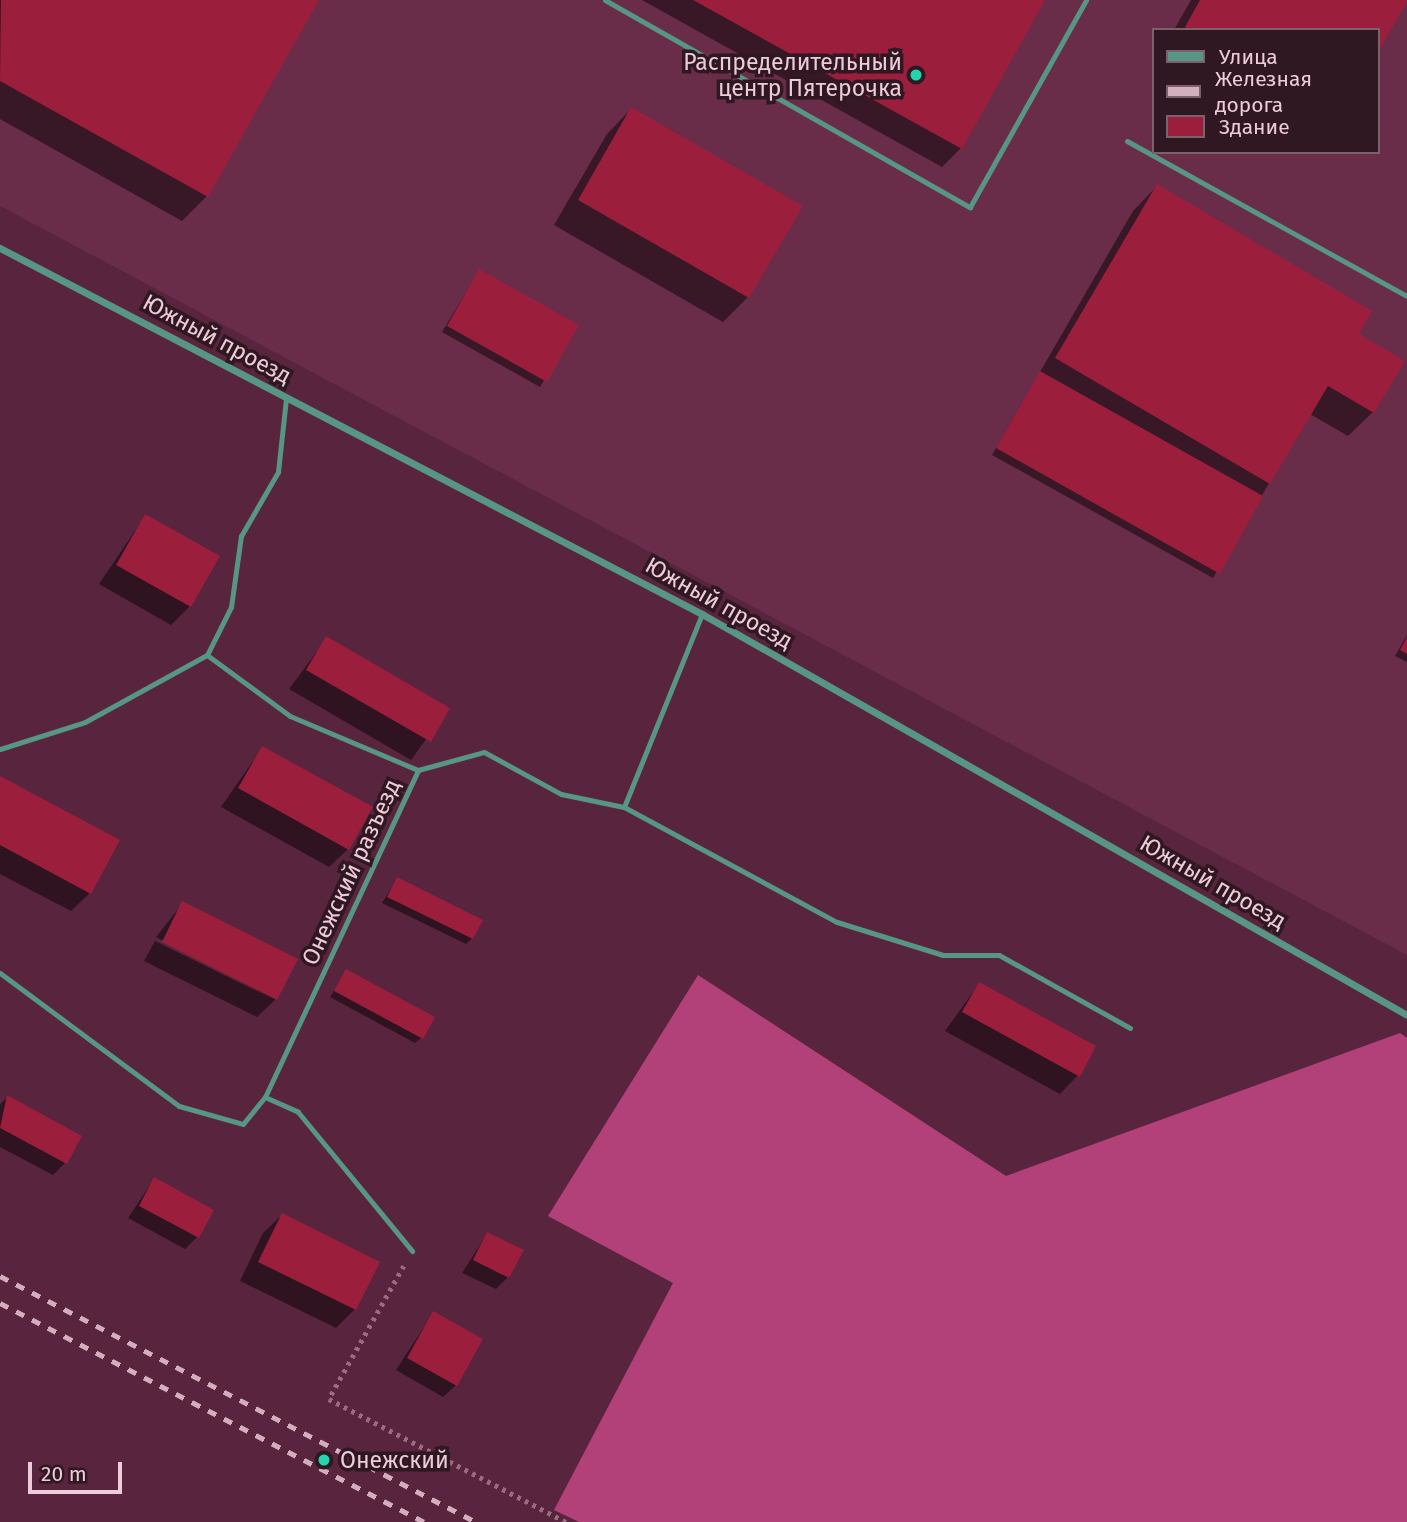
<!DOCTYPE html>
<meta charset="utf-8">
<style>
body{margin:0}
#map{position:relative;width:1407px;height:1522px;overflow:hidden;background:#59243d;font-family:"Fira Sans",sans-serif}
div>[style]{position:absolute}
.built>*{inset:0;background:#692c49}
.forest>*{inset:0;background:#b34179}
.shadow>*{inset:0;background:#0007}
.building>*{inset:0;background:#9b1f3c}
.path>*{height:4.5px;margin-top:-2.25px;transform-origin:0;background:repeating-linear-gradient(90deg,#996c80 0 3.5px,transparent 0 8.5px)}
.lane>*{height:5px;margin:-2.5px;padding:0 2.5px;transform-origin:2.5px;border-radius:2.5px;background:#579684}
.street>*{height:7px;margin:-3.5px;padding:0 3.5px;transform-origin:3.5px;border-radius:3.5px;background:#579684}
.rail>*{height:5px;margin-top:-2.5px;transform-origin:0;background:repeating-linear-gradient(90deg,#d3aebd 0 9px,transparent 0 18px)}
.dots>*{width:19px;height:19px;translate:-50% -50%;box-sizing:border-box;border:4px solid #301822;border-radius:50%}
span{translate:-50% -50%;white-space:nowrap;text-align:center;line-height:1.15;-webkit-text-stroke:7px #301822;paint-order:stroke}
.poi-label{font-size:23px;color:#edcbd8}
.right{translate:-100% -50%;text-align:right}
.left{translate:0 -50%;text-align:left}
.street-label{font-size:23px;color:#edcbd8}
.legend{position:absolute;left:1152px;top:28px;width:228px;height:126px;box-sizing:border-box;background:#301822;border:2px solid #7c606b;margin:0;padding:9px 12px;list-style:none;font-size:21px;color:#edcbd8}
.legend li{display:flex;align-items:center;gap:14px;height:35px}
.legend b{width:35px;border:2px solid #7c606b}
.scale{position:absolute;left:28px;top:1462px;width:94px;height:32px;box-sizing:border-box;border:4px solid #edcbd8;border-top:0;padding-left:9px;font-size:21px;line-height:24px;white-space:nowrap;color:#edcbd8;-webkit-text-stroke:5px #301822;paint-order:stroke}
</style>
<div id="map">
<div class="built">
<i style="clip-path:polygon(evenodd,0 0,1407px 0,1407px 955px,0 206px,0 0,1153px 30px,1377px 30px,1377px 152px,1153px 152px,1153px 30px)"></i>
</div>
<div class="forest">
<i style="clip-path:polygon(698px 975px,1006px 1176px,1400px 1033px,1407px 1038px,1407px 1522px,579px 1522px,554px 1510px,673px 1283px,548px 1216px)"></i>
</div>
<div class="shadow">
<i style="clip-path:polygon(0 0,317px 0,207px 196px,182px 221px,0 119px)"></i>
<i style="clip-path:polygon(642px 0,1043px 0,961px 148px,942px 167px)"></i>
<i style="clip-path:polygon(1191px 0,1406px 0,1377px 30px,1174px 30px)"></i>
<i style="clip-path:polygon(631px 109px,800px 206px,748px 297px,723px 322px,554px 225px,607px 134px)"></i>
<i style="clip-path:polygon(1157px 186px,1356px 335px,1373px 412px,1348px 436px,1310px 414px,1213px 578px,992px 455px,1133px 211px)"></i>
<i style="clip-path:polygon(479px 271px,576px 326px,540px 387px,442px 332px)"></i>
<i style="clip-path:polygon(145px 516px,190px 606px,171px 625px,99px 584px)"></i>
<i style="clip-path:polygon(1407px 635px,1407px 662px,1395px 656px)"></i>
<i style="clip-path:polygon(327px 638px,448px 709px,411px 760px,289px 689px)"></i>
<i style="clip-path:polygon(262px 748px,348px 849px,329px 867px,221px 807px)"></i>
<i style="clip-path:polygon(0 778px,90px 893px,71px 911px,0 874px)"></i>
<i style="clip-path:polygon(397px 879px,472px 938px,466px 944px,382px 903px)"></i>
<i style="clip-path:polygon(183px 903px,276px 999px,257px 1017px,144px 961px,155px 941px,271px 998px,156px 937px)"></i>
<i style="clip-path:polygon(347px 971px,421px 1038px,415px 1043px,330px 997px)"></i>
<i style="clip-path:polygon(979px 984px,1078px 1075px,1060px 1094px,945px 1031px)"></i>
<i style="clip-path:polygon(7px 1097px,65px 1163px,53px 1175px,0 1147px,0 1105px)"></i>
<i style="clip-path:polygon(154px 1179px,197px 1237px,185px 1249px,128px 1218px)"></i>
<i style="clip-path:polygon(282px 1215px,378px 1263px,355px 1309px,336px 1328px,240px 1281px,263px 1233px)"></i>
<i style="clip-path:polygon(487px 1234px,508px 1277px,496px 1289px,462px 1273px)"></i>
<i style="clip-path:polygon(433px 1313px,456px 1385px,443px 1397px,396px 1370px)"></i>
</div>
<div class="building">
<i style="clip-path:polygon(1px 0,319px 0,208px 197px,0 81px)"></i>
<i style="clip-path:polygon(693px 0,1045px 0,962px 149px)"></i>
<i style="clip-path:polygon(1200px 0,1407px 0,1407px 2px,1377px 54px,1377px 30px,1190px 30px,1185px 27px)"></i>
<i style="clip-path:polygon(631px 107px,803px 206px,749px 298px,578px 200px)"></i>
<i style="clip-path:polygon(1157px 184px,1372px 311px,1359px 334px,1405px 361px,1374px 413px,1328px 386px,1270px 484px,1055px 358px)"></i>
<i style="clip-path:polygon(479px 269px,579px 325px,547px 382px,447px 326px)"></i>
<i style="clip-path:polygon(1040px 371px,1263px 496px,1220px 574px,996px 448px)"></i>
<i style="clip-path:polygon(145px 514px,220px 556px,191px 607px,116px 565px)"></i>
<i style="clip-path:polygon(326px 636px,450px 708px,431px 742px,306px 670px)"></i>
<i style="clip-path:polygon(1407px 637px,1407px 654px,1400px 650px)"></i>
<i style="clip-path:polygon(262px 746px,373px 807px,349px 850px,238px 788px)"></i>
<i style="clip-path:polygon(0 776px,120px 840px,91px 894px,0 845px)"></i>
<i style="clip-path:polygon(397px 877px,483px 920px,473px 939px,387px 897px)"></i>
<i style="clip-path:polygon(182px 901px,298px 959px,277px 1000px,162px 942px)"></i>
<i style="clip-path:polygon(346px 969px,435px 1017px,423px 1039px,334px 991px)"></i>
<i style="clip-path:polygon(979px 982px,1096px 1046px,1080px 1077px,962px 1012px)"></i>
<i style="clip-path:polygon(7px 1095px,82px 1136px,67px 1164px,0 1128px)"></i>
<i style="clip-path:polygon(154px 1177px,214px 1210px,199px 1238px,139px 1206px)"></i>
<i style="clip-path:polygon(282px 1213px,380px 1262px,356px 1310px,258px 1262px)"></i>
<i style="clip-path:polygon(487px 1232px,524px 1250px,509px 1278px,473px 1260px)"></i>
<i style="clip-path:polygon(433px 1311px,483px 1339px,457px 1386px,407px 1358px)"></i>
</div>
<div class="path">
<i style="left:404px;top:1266px;width:153px;rotate:119.4deg"></i>
<i style="left:329px;top:1399px;width:267px;rotate:27.4deg"></i>
</div>
<div class="lane">
<i style="left:605px;top:0;width:420px;rotate:29.6deg"></i>
<i style="left:970px;top:207px;width:237px;rotate:-60.7deg"></i>
<i style="left:1127px;top:141px;width:320px;rotate:29deg"></i>
<i style="left:207px;top:655px;width:103px;rotate:36.3deg"></i>
<i style="left:290px;top:716px;width:139px;rotate:22.9deg"></i>
<i style="left:0;top:749px;width:89px;rotate:-17.6deg"></i>
<i style="left:85px;top:722px;width:139px;rotate:-28.8deg"></i>
<i style="left:207px;top:655px;width:54px;rotate:-63.4deg"></i>
<i style="left:231px;top:607px;width:72px;rotate:-82deg"></i>
<i style="left:241px;top:536px;width:74px;rotate:-60deg"></i>
<i style="left:278px;top:472px;width:74px;rotate:-83.8deg"></i>
<i style="left:624px;top:807px;width:208px;rotate:-68deg"></i>
<i style="left:0;top:973px;width:223px;rotate:36.6deg"></i>
<i style="left:179px;top:1106px;width:66px;rotate:15.7deg"></i>
<i style="left:243px;top:1124px;width:35px;rotate:-51deg"></i>
<i style="left:265px;top:1097px;width:361px;rotate:-64.9deg"></i>
<i style="left:418px;top:770px;width:68px;rotate:-15.3deg"></i>
<i style="left:484px;top:752px;width:88px;rotate:28.6deg"></i>
<i style="left:561px;top:794px;width:64px;rotate:11.7deg"></i>
<i style="left:624px;top:807px;width:242px;rotate:28.4deg"></i>
<i style="left:837px;top:922px;width:111px;rotate:17.3deg"></i>
<i style="left:943px;top:955px;width:56px"></i>
<i style="left:999px;top:955px;width:150px;rotate:29.1deg"></i>
<i style="left:265px;top:1097px;width:36px;rotate:24deg"></i>
<i style="left:298px;top:1112px;width:180px;rotate:50.6deg"></i>
</div>
<div class="street">
<i style="left:0;top:248px;width:792px;rotate:27.54deg"></i>
<i style="left:702px;top:614px;width:811px;rotate:29.63deg"></i>
</div>
<div class="rail">
<i style="left:0;top:1276px;width:536px;rotate:27.33deg"></i>
<i style="left:0;top:1303px;width:477px;rotate:27.3deg"></i>
</div>
<div class="dots">
<i style="left:916px;top:75px;background:#22d5af"></i>
<i style="left:324px;top:1460px;background:#22d5af"></i>
</div>
<div class="poi-label">
<span class="right" style="left:902px;top:75px">Распределительный<br>центр Пятерочка</span>
<span class="left" style="left:340px;top:1460px">Онежский</span>
</div>
<div class="street-label">
<span style="left:217px;top:339px;rotate:28deg">Южный проезд</span>
<span style="left:719px;top:603px;rotate:29deg">Южный проезд</span>
<span style="left:351px;top:872px;rotate:-65deg">Онежский разъезд</span>
<span style="left:1213px;top:882px;rotate:30deg">Южный проезд</span>
</div>
<ul class="legend">
<li><b style="height:9px;background:#579684"></b>Улица</li>
<li><b style="height:9px;background:#d3aebd"></b>Железная дорога</li>
<li><b style="height:19px;background:#9b1f3c"></b>Здание</li>
</ul>
<div class="scale">20 m</div>
</div>
